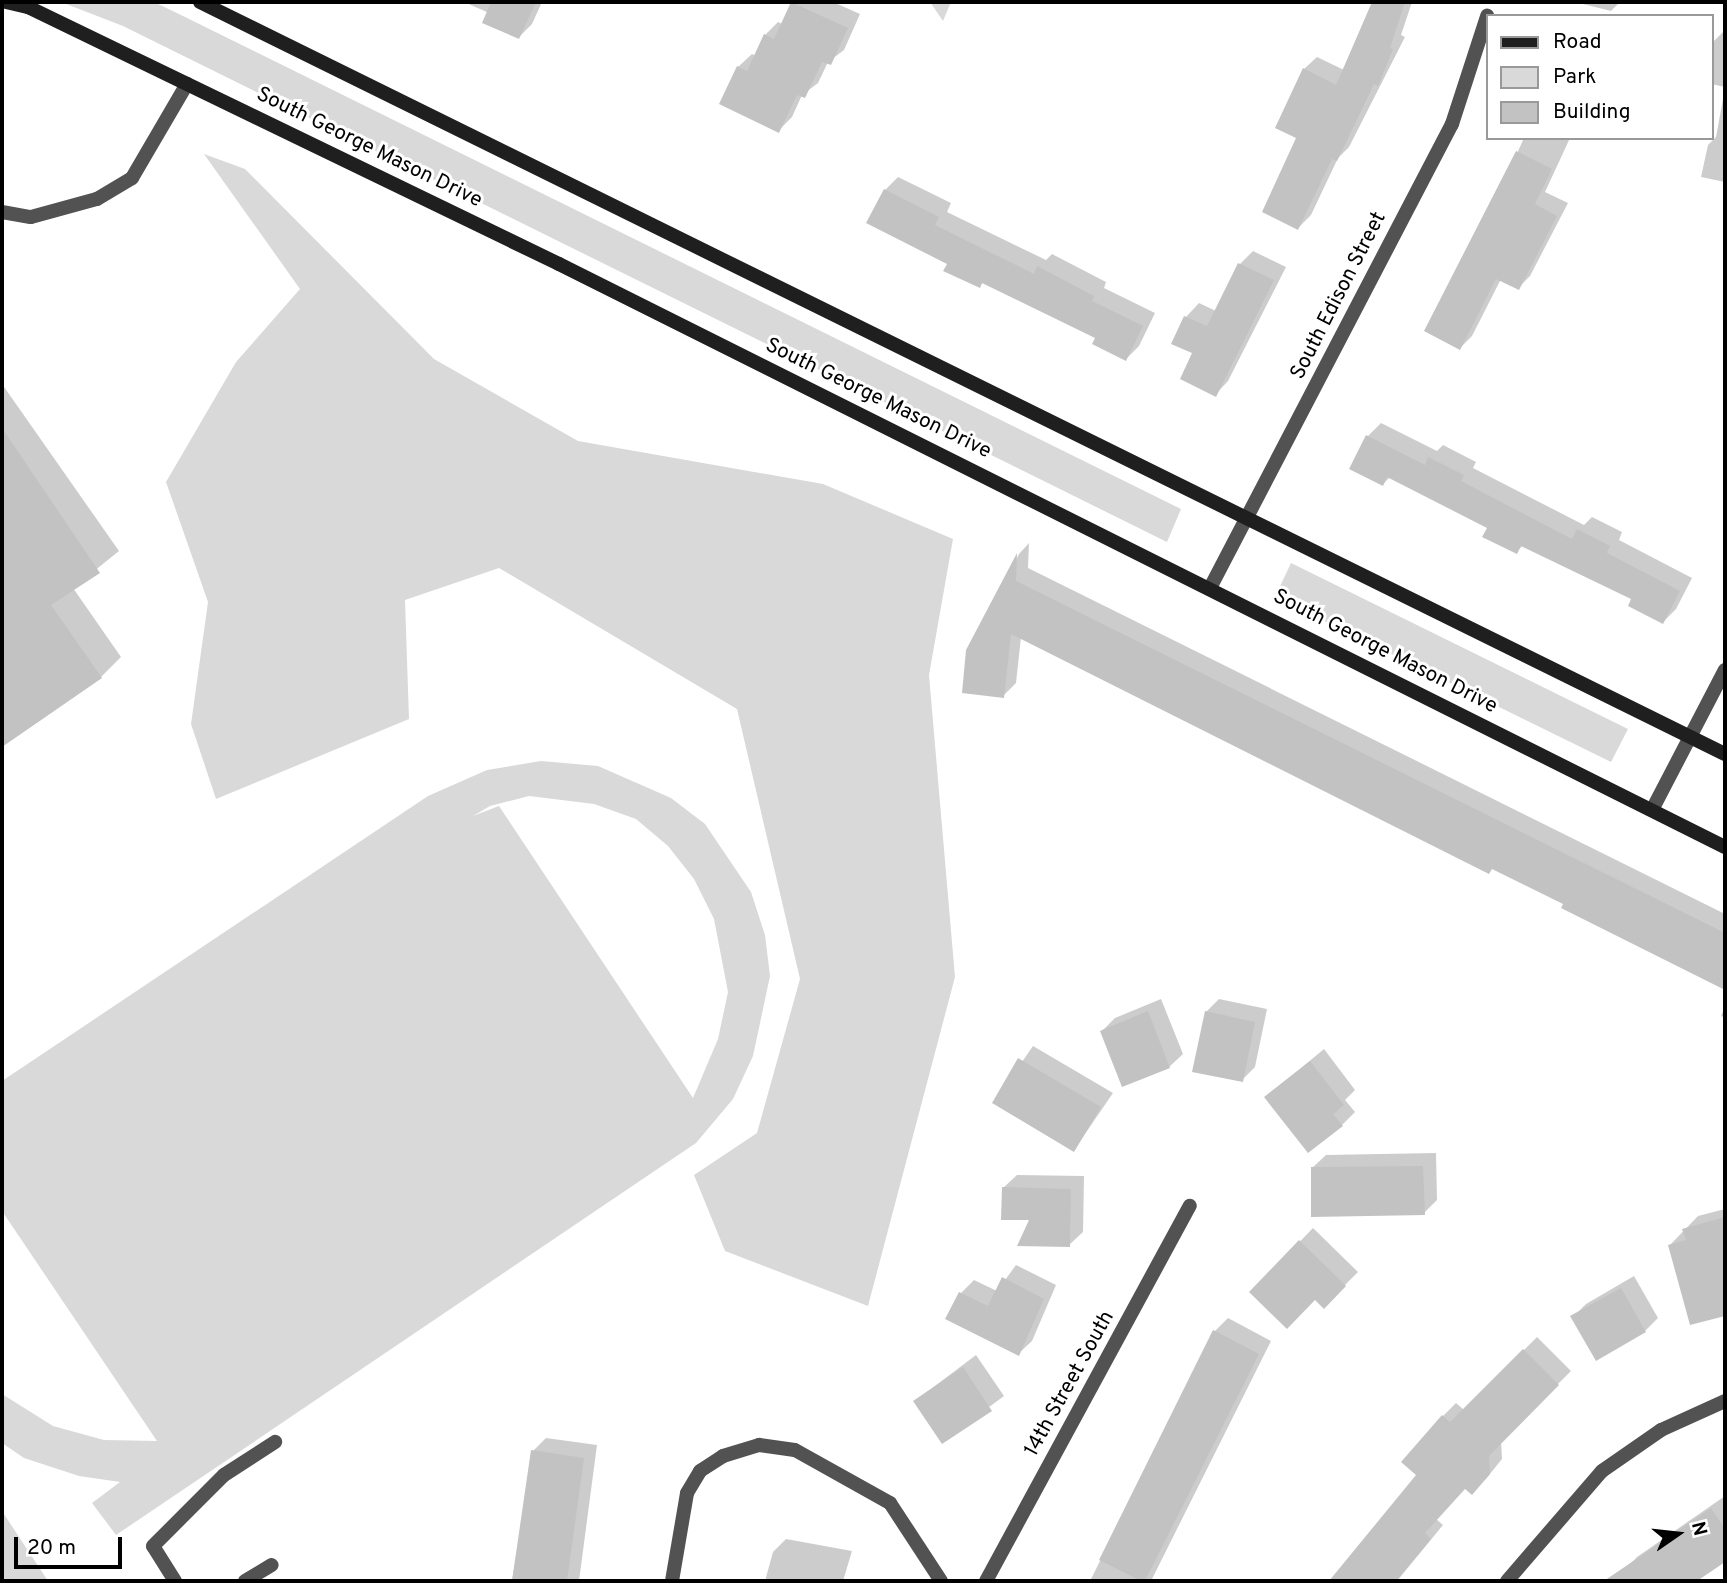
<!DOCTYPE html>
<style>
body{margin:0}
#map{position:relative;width:1727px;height:1583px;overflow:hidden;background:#fff;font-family:Overpass,sans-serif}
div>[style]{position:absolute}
.green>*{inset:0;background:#d9d9d9}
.shadow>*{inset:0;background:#0003}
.building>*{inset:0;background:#c2c2c2}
.service>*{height:14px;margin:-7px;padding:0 7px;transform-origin:7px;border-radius:7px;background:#525252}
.minor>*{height:14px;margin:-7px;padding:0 7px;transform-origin:7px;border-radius:7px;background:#525252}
.secondary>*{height:14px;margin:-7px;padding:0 7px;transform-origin:7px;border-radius:7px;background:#1f1f1f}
span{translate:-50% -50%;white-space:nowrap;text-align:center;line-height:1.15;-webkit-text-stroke:6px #fff;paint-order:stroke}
.street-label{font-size:21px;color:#000}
.frame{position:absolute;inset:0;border:4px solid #000;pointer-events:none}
.legend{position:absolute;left:1486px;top:14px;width:228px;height:126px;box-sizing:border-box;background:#fff;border:2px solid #999;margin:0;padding:9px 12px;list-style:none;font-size:21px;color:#000}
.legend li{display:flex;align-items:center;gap:14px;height:35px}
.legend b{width:35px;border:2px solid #999}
.north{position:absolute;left:1643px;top:1499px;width:70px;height:70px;-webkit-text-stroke:5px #fff;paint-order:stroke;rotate:76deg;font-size:19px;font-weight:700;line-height:28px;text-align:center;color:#000}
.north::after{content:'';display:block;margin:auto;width:24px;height:32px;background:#000;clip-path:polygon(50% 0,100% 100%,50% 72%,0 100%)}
.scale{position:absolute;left:14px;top:1537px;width:108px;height:32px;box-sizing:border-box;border:4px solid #000;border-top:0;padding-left:9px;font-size:21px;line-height:24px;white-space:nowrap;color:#000;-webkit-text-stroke:5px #fff;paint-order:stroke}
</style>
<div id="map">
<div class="green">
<i style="clip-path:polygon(61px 2px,154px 2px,185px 17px,1181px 509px,1167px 542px,123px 26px)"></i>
<i style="clip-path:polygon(930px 2px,951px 2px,943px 21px)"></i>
<i style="clip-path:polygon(204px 154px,245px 169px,434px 359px,578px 441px,823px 484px,953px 539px,929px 675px,955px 977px,868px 1306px,725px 1251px,694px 1175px,757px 1133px,800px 979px,737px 709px,499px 568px,405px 600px,409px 719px,216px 799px,191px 724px,208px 602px,166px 482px,236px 362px,300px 289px)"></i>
<i style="clip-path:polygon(1291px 563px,1628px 729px,1611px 762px,1275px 597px)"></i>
<i style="clip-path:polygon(evenodd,541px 761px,598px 766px,671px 798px,705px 824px,751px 892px,765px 935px,770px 976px,753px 1056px,733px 1099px,696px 1143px,116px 1535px,92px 1503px,120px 1482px,79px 1476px,24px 1458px,2px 1443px,2px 1394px,53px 1426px,104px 1440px,157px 1441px,2px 1211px,2px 1081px,428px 796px,487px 770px,541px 761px,529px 796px,594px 804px,636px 819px,668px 846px,694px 879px,714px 919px,728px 992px,718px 1039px,693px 1098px,499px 806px,473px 816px,490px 806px,529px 796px)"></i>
<i style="clip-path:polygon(2px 1511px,48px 1581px,2px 1581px)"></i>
</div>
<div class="shadow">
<i style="clip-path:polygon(464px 2px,542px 2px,532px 24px,519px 37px,489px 13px)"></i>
<i style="clip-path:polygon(792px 2px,833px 2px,860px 14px,844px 50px,828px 62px,818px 83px,802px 95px,792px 117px,779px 130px,738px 67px,752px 54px,756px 56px,765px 35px,778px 22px,782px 24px)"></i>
<i style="clip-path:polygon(1374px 2px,1412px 2px,1401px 35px,1405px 37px,1349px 147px,1338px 158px,1311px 215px,1298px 228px,1304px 69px,1317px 57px,1344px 70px)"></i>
<i style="clip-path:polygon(1575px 2px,1620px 2px,1611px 11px)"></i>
<i style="clip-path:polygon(1724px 31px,1725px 32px,1725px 87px,1711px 84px,1711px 44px)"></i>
<i style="clip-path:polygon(1725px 88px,1725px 182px,1701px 177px,1708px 145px,1716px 137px)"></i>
<i style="clip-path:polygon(1524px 138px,1570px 138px,1545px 192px,1568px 203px,1530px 276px,1518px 288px,1501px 279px,1472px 336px,1460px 348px,1502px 186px)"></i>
<i style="clip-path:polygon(898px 177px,951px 203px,947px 212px,1046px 260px,1052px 254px,1106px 282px,1104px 288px,1155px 313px,1139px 346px,1126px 359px,1097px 338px,984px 282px,979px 286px,949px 263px,885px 190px)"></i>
<i style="clip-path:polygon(1253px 251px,1286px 267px,1228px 381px,1215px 395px,1195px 352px,1174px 343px,1186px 317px,1199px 303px,1216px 311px,1240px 264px)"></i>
<i style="clip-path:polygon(2px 384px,119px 551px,73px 588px,121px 657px,101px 677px,2px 745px)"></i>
<i style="clip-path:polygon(1381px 423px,1437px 451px,1443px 445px,1476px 462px,1473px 468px,1584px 525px,1592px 517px,1622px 532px,1619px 540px,1692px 578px,1676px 609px,1663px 622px,1634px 598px,1523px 545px,1516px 552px,1489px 528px,1390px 477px,1383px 484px,1368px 436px)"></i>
<i style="clip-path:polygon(1029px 543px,1028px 568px,1725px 914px,1725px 988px,1564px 907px,1566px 903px,1021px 637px,1016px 683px,1003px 696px,968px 651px,1019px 554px)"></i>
<i style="clip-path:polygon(1161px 999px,1183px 1054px,1169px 1067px,1102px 1031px,1115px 1018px)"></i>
<i style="clip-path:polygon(1219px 999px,1267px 1009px,1255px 1067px,1242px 1080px,1206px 1012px)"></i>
<i style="clip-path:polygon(1725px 1006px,1725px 1018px,1721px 1016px)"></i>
<i style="clip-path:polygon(1033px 1046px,1113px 1093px,1074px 1150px,994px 1102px)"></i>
<i style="clip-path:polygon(1324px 1049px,1355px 1090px,1345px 1100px,1355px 1112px,1342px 1125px,1266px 1097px)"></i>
<i style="clip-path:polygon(1436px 1153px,1437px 1200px,1424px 1213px,1312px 1168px,1326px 1155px)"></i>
<i style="clip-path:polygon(1017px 1175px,1084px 1176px,1083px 1232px,1069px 1245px,1032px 1219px,1003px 1188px)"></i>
<i style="clip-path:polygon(1725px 1209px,1725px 1314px,1691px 1323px,1670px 1245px,1698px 1216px)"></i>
<i style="clip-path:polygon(1313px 1228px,1358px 1272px,1324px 1306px,1315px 1298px,1251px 1292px)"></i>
<i style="clip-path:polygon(1016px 1265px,1056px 1285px,1032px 1341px,1018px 1354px,961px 1293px,974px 1280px,997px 1291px)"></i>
<i style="clip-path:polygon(1634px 1276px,1658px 1318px,1645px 1331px,1573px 1317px,1586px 1304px)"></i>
<i style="clip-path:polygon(1228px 1318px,1271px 1341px,1151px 1581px,1090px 1581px,1215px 1331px)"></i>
<i style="clip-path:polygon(1537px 1337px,1571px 1371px,1501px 1441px,1502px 1459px,1485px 1480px,1465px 1487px,1436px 1519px,1443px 1525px,1397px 1581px,1331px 1581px,1419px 1475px,1443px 1416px,1456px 1403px,1464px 1410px)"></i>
<i style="clip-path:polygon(976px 1355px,1004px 1396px,943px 1441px,915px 1401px)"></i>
<i style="clip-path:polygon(546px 1438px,597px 1445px,579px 1581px,512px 1581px,533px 1451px)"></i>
<i style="clip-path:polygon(1725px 1496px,1725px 1560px,1694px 1581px,1686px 1574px,1680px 1581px,1614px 1581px,1637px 1557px)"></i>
<i style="clip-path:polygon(786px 1539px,852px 1551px,843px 1581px,765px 1581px,773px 1552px)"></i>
</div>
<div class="building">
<i style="clip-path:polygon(491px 2px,536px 2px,519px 39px,482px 23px)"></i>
<i style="clip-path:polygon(791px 2px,848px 28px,831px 65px,822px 62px,805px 98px,797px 95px,779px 133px,719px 104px,737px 66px,747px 71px,764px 34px,774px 39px)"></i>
<i style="clip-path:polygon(1372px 2px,1405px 2px,1390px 48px,1393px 49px,1378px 86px,1374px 84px,1337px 161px,1332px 159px,1298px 230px,1262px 212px,1296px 138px,1275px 128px,1303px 68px,1336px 85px)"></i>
<i style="clip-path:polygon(1516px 151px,1552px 169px,1535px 204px,1557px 216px,1519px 290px,1496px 279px,1460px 350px,1424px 331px)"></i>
<i style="clip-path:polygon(884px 189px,939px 217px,935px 225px,1034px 274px,1037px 266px,1094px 296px,1092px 301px,1143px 326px,1126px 361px,1092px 344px,1095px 338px,982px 283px,980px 288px,943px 271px,947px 264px,866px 223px)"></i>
<i style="clip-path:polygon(1238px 263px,1274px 280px,1216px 397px,1180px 379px,1192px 353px,1171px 344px,1184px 316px,1207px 326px)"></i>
<i style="clip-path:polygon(2px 428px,100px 573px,51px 605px,102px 678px,2px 747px)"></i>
<i style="clip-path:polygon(1366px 435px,1425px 465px,1428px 457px,1464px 475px,1461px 481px,1572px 539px,1577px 529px,1610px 546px,1607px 553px,1680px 591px,1663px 624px,1628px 606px,1631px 599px,1521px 546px,1517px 554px,1482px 537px,1487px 528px,1387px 477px,1383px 486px,1349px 469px)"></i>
<i style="clip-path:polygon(1017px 553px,1016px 581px,1725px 933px,1725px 990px,1561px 908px,1563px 904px,1492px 869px,1489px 874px,1011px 634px,1004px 698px,962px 693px,966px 650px)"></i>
<i style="clip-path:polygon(1148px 1011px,1170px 1068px,1122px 1087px,1100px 1031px)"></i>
<i style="clip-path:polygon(1205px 1011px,1255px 1022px,1243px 1082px,1192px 1072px)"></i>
<i style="clip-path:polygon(1018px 1058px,1101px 1107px,1074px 1152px,992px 1103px)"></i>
<i style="clip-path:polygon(1310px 1061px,1344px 1105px,1333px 1114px,1343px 1126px,1308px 1153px,1264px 1097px)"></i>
<i style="clip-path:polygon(1423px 1166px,1425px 1215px,1311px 1217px,1311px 1167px)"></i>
<i style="clip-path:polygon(1002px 1187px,1071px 1189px,1070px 1247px,1017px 1246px,1029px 1220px,1001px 1220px)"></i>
<i style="clip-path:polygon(1725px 1217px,1725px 1316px,1690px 1325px,1668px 1245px,1686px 1240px,1682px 1229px)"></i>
<i style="clip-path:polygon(1299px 1240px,1346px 1286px,1324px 1309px,1315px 1300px,1287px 1329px,1249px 1292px)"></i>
<i style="clip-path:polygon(1002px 1277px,1044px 1299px,1019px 1356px,945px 1319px,959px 1292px,988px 1306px)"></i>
<i style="clip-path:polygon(1621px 1288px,1646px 1332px,1596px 1361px,1570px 1316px)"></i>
<i style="clip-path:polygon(1213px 1330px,1259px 1354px,1145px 1581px,1141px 1581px,1099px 1560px)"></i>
<i style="clip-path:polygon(1523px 1349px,1559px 1385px,1489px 1456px,1490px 1474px,1472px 1495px,1465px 1489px,1425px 1533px,1431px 1539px,1396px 1581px,1329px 1581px,1416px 1475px,1401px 1462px,1442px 1415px,1450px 1422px)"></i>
<i style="clip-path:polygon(963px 1367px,992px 1411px,942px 1444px,913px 1401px)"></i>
<i style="clip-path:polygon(531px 1450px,584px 1458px,567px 1581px,512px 1581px)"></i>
<i style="clip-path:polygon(1711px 1508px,1725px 1529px,1725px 1562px,1697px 1581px,1604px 1581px)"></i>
</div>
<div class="service">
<i style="left:2px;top:212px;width:29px;rotate:10deg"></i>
<i style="left:31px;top:217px;width:68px;rotate:-15.3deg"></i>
<i style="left:97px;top:199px;width:41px;rotate:-31deg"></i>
<i style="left:132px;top:178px;width:109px;rotate:-59.7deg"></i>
<i style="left:175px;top:1581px;width:41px;rotate:-122.2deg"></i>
<i style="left:153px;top:1546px;width:100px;rotate:-45deg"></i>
<i style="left:224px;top:1475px;width:61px;rotate:-32.9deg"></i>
<i style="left:245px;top:1581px;width:31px;rotate:-31deg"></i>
</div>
<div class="minor">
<i style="left:1210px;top:588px;width:523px;rotate:-62.46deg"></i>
<i style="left:1452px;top:124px;width:114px;rotate:-72deg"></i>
<i style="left:1652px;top:810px;width:158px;rotate:-62.5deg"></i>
<i style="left:672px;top:1581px;width:89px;rotate:-80.3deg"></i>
<i style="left:687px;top:1493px;width:26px;rotate:-59deg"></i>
<i style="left:700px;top:1471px;width:27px;rotate:-33deg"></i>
<i style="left:723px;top:1456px;width:38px;rotate:-17deg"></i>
<i style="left:759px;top:1445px;width:36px;rotate:8deg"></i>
<i style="left:795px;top:1450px;width:109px;rotate:29.2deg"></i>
<i style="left:890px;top:1503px;width:93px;rotate:56.8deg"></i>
<i style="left:986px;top:1581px;width:427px;rotate:-61.5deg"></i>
<i style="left:1507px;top:1581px;width:145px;rotate:-49.2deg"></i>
<i style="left:1602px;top:1471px;width:72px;rotate:-34.8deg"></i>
<i style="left:1661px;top:1430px;width:70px;rotate:-24.4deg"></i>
</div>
<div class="secondary">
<i style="left:6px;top:2px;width:23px;rotate:13deg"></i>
<i style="left:28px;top:7px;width:590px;rotate:25.83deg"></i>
<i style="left:559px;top:264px;width:1304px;rotate:26.57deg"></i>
<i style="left:200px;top:2px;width:1700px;rotate:26.25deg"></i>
</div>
<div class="street-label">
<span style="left:369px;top:148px;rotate:26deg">South George Mason Drive</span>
<span style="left:1339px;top:296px;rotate:-63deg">South Edison Street</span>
<span style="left:878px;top:399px;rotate:26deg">South George Mason Drive</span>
<span style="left:1385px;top:652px;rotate:27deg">South George Mason Drive</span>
<span style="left:1070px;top:1384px;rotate:-61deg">14th Street South</span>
</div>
<div class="frame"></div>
<ul class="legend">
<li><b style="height:9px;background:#1f1f1f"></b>Road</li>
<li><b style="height:19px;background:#d9d9d9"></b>Park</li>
<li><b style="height:19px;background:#c2c2c2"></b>Building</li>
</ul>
<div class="north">N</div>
<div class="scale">20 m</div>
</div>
